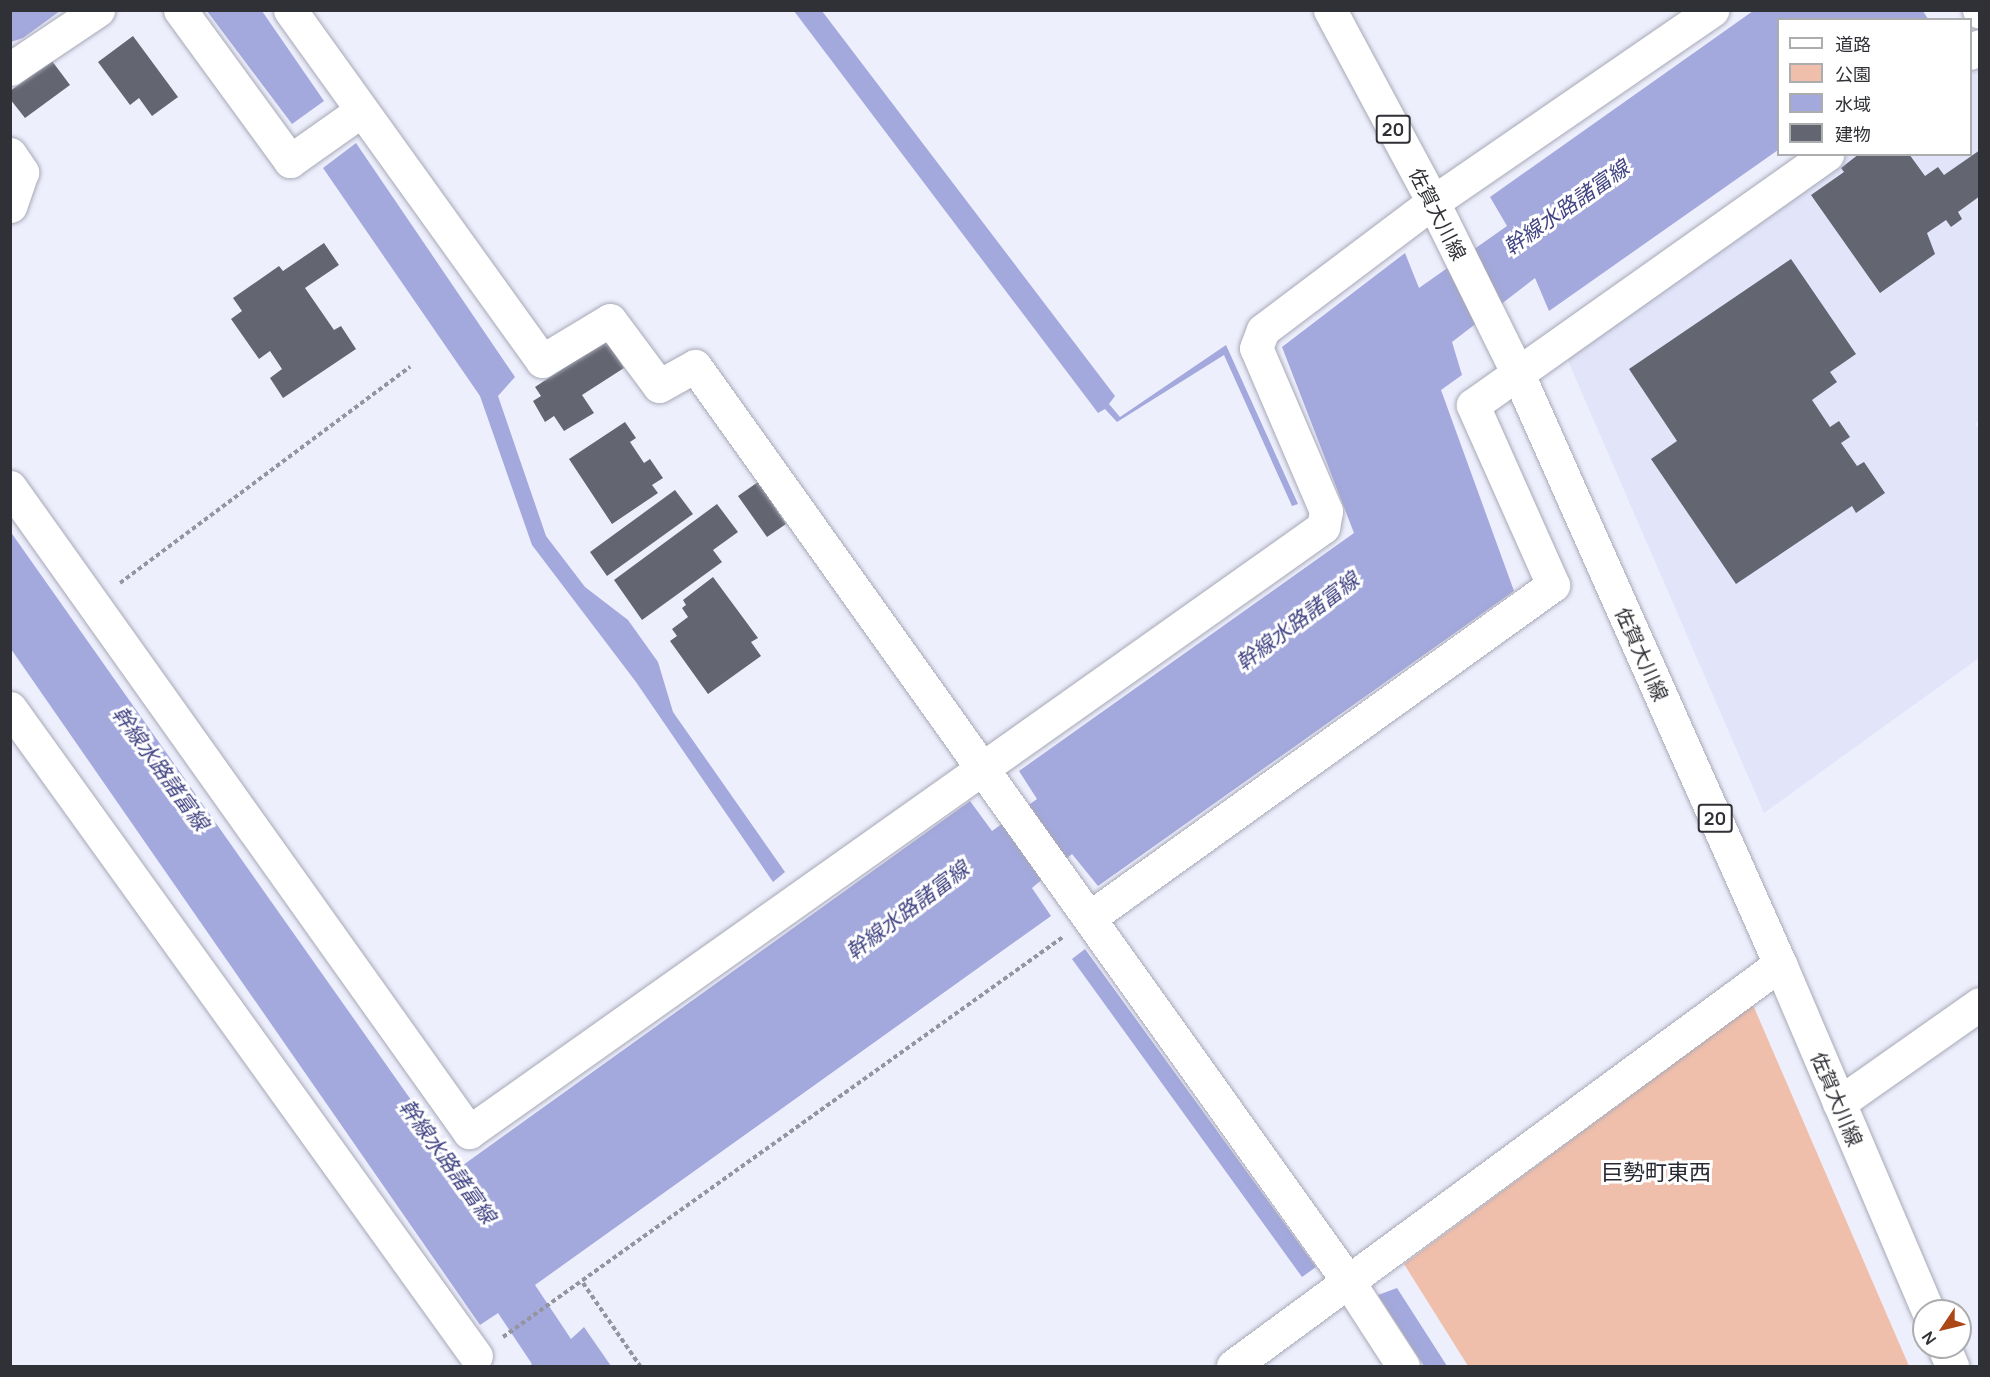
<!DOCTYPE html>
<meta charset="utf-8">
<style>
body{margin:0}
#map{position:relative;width:1990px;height:1377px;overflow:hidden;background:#eeeffd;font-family:Manrope,"Noto Sans JP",sans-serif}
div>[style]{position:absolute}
.built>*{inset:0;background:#e2e5fa}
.green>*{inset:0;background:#f0bfac}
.water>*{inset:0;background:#a3a8dd}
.building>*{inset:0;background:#636570}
.path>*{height:4px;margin-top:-2px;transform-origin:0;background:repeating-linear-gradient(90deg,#94959f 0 4.5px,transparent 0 7.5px)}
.roads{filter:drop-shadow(0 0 2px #a7a9b6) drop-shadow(0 0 2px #a7a9b6)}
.minor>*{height:33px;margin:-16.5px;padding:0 16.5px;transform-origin:16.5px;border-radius:16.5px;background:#fff}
.major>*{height:33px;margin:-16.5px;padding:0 16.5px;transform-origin:16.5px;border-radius:16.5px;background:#fff}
span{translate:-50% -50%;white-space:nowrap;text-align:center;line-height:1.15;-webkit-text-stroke:6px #fff;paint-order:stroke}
.shield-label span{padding:2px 4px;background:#fff;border:2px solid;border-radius:4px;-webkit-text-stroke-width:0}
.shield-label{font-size:18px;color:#303136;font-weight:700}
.street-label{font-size:20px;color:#303136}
.water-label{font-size:21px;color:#414383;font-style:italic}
.quarter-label{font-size:22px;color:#282933}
.frame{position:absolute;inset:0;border:12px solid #303136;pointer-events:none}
.legend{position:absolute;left:1777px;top:18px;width:195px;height:138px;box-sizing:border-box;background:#fff;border:2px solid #acadaf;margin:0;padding:8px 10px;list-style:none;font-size:18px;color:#303136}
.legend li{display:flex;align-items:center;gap:12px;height:30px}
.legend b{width:30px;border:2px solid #acadaf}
.north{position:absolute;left:1912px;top:1299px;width:60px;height:60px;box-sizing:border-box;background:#fff;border:2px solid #acadaf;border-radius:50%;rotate:235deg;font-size:16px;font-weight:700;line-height:24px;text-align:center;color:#303136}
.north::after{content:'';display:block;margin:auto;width:21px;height:27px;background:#ac4817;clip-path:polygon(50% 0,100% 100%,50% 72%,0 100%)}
</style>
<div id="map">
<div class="built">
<i style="clip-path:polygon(1979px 60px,1980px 420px,1975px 424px,1980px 429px,1979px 658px,1764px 813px,1565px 354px,1846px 155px,1970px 154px,1971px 66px)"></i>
</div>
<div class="green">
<i style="clip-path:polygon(1753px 1005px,1909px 1366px,1468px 1366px,1404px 1264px)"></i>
</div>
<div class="water">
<i style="clip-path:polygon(11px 10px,60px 10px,60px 11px,23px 38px,11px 42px)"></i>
<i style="clip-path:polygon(207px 11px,262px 11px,324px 101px,292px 124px)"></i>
<i style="clip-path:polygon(794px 11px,822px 11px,1115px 396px,1109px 404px,1120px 417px,1226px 345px,1298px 504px,1292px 506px,1224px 355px,1117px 422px,1105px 409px,1098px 413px)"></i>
<i style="clip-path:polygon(1753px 11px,1923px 11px,1928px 19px,1778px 20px,1778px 150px,1549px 311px,1535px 278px,1452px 342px,1462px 375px,1441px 390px,1514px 591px,1098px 886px,1072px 854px,1032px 888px,1051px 916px,535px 1285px,571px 1339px,584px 1327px,611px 1366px,529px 1366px,532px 1364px,498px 1313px,480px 1325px,11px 649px,10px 531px,459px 1168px,970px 801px,992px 831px,1037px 799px,1019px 771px,1354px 533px,1282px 347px,1405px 253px,1419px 288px,1507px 226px,1490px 197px)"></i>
<i style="clip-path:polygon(356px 143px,515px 377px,498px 396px,546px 536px,585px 587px,628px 620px,658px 662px,673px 712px,785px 872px,773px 882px,636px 682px,532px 545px,480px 396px,323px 168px)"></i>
<i style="clip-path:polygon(1085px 949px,1316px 1267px,1302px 1277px,1072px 959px)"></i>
<i style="clip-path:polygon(1397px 1288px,1447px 1366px,1424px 1366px,1378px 1295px)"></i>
</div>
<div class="building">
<i style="clip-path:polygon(133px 36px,178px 97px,152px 116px,139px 98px,130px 105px,98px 62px)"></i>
<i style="clip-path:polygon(52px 61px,70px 85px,25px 118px,10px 99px,10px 91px)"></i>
<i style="clip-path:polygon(1980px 150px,1980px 196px,1958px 212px,1962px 219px,1951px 227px,1946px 220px,1927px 233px,1935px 254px,1880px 293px,1811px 195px,1844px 172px,1841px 168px,1859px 154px,1909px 154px,1925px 176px,1938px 167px,1944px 175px)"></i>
<i style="clip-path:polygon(324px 243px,339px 265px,305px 288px,334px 330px,341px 326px,356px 349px,283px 398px,270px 378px,282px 369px,270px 351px,259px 359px,231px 319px,242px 311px,233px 298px,279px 266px,283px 271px)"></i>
<i style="clip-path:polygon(1791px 259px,1856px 354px,1830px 372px,1837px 382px,1812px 400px,1830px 427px,1839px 421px,1850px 437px,1841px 443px,1857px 466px,1864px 462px,1885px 493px,1856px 513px,1852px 506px,1736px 584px,1651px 459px,1677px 441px,1629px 369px)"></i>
<i style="clip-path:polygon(606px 340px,624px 368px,582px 395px,594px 413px,564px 431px,554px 416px,545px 422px,533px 401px,541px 396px,535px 387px)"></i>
<i style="clip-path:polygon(625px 422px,636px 438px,630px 442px,644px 463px,650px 459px,663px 478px,652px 485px,658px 493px,612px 524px,569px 459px)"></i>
<i style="clip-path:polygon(758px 482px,786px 524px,767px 537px,738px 496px)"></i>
<i style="clip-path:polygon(675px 490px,693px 514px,607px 576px,590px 552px)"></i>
<i style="clip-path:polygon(717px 504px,738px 532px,713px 550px,722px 562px,642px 620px,614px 580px)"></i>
<i style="clip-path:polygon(713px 577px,758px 638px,751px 642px,761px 656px,708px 694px,670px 641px,677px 636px,672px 629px,688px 617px,682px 608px,686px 605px,683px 600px)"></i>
</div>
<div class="path">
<i style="left:120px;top:583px;width:362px;rotate:-36.7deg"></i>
<i style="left:583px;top:1283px;width:101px;rotate:55.5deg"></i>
<i style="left:503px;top:1337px;width:688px;rotate:-35.54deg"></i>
</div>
<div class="roads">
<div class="minor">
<i style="left:180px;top:10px;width:187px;rotate:53.9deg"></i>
<i style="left:290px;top:161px;width:87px;rotate:-35.2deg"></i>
<i style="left:290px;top:10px;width:432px;rotate:54.3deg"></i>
<i style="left:542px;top:361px;width:79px;rotate:-31.1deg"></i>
<i style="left:610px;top:320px;width:82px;rotate:53.4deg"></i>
<i style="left:659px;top:386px;width:41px;rotate:-29.1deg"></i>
<i style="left:695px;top:366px;width:1124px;rotate:54.49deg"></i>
<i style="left:1348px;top:1281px;width:101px;rotate:57.1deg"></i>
<i style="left:1970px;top:53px;width:12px;rotate:-35deg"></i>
<i style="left:10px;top:69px;width:106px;rotate:-33.8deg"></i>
<i style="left:10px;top:154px;width:22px;rotate:56deg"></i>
<i style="left:22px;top:172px;width:36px;rotate:109deg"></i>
<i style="left:10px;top:487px;width:792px;rotate:54.56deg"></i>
<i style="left:469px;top:1132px;width:1047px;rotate:-35.31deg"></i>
<i style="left:1323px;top:527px;width:16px;rotate:-79deg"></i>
<i style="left:1326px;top:511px;width:177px;rotate:-113.2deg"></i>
<i style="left:1256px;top:348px;width:19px;rotate:-69deg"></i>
<i style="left:1263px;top:330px;width:213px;rotate:-37deg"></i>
<i style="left:1433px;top:202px;width:339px;rotate:-34.5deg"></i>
<i style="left:10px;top:708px;width:798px;rotate:54.28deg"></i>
<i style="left:1089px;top:918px;width:571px;rotate:-35.67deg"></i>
<i style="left:1553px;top:585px;width:197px;rotate:-114deg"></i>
<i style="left:1473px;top:405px;width:434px;rotate:-35.3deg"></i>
<i style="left:1839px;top:1103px;width:172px;rotate:-35.1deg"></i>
<i style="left:1233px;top:1366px;width:679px;rotate:-36.31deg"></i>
</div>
<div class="major">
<i style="left:1330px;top:10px;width:218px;rotate:61.8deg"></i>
<i style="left:1433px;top:202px;width:192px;rotate:63.7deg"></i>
<i style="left:1518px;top:374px;width:646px;rotate:66.06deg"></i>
<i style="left:1780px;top:964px;width:377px;rotate:66.9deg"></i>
<i style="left:1979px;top:10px;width:2px;rotate:63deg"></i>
<i style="left:1944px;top:1347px;width:21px;rotate:67deg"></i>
</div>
</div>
<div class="shield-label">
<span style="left:1393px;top:129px">20</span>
<span style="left:1715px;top:818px">20</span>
</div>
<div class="street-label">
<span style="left:1438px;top:214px;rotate:63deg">佐賀大川線</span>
<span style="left:1642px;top:654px;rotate:66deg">佐賀大川線</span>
<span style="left:1837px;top:1099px;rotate:67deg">佐賀大川線</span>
</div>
<div class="water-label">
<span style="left:1566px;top:207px;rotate:-35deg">幹線水路諸富線</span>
<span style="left:1297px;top:621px;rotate:-37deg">幹線水路諸富線</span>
<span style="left:161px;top:768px;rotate:54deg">幹線水路諸富線</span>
<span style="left:907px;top:910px;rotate:-37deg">幹線水路諸富線</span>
<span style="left:448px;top:1161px;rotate:54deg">幹線水路諸富線</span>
</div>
<div class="quarter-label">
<span style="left:1656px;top:1173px">巨勢町東西</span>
</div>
<div class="frame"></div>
<ul class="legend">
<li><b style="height:8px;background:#fff"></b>道路</li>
<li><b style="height:16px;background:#f0bfac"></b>公園</li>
<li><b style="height:16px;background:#a3a8dd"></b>水域</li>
<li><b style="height:16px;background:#636570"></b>建物</li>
</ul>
<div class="north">N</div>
</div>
